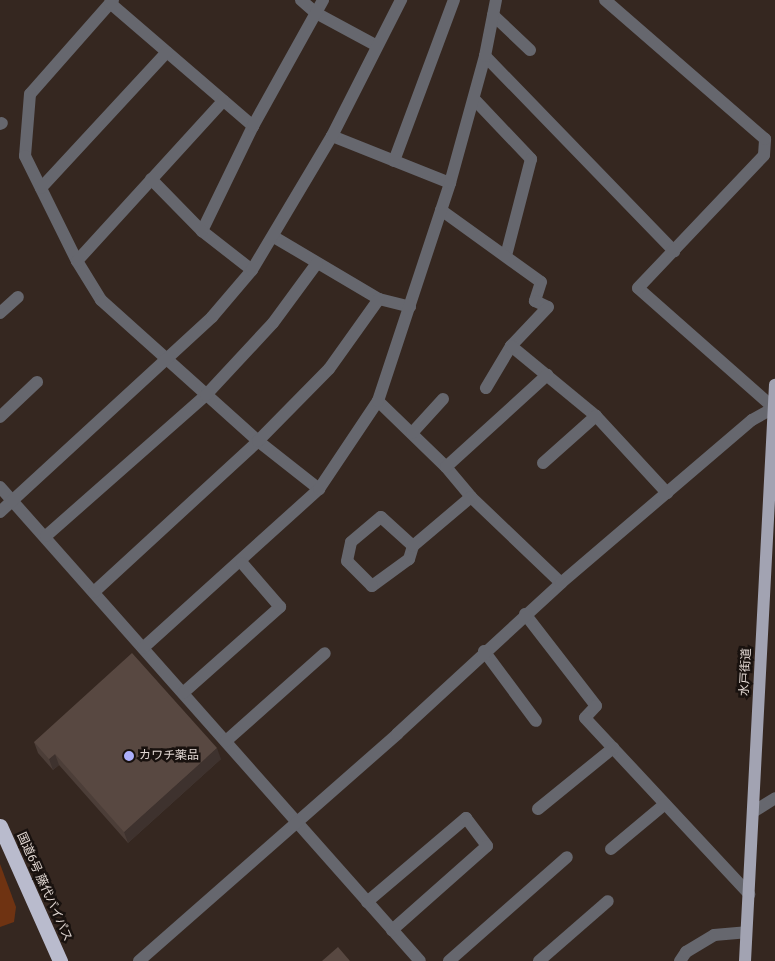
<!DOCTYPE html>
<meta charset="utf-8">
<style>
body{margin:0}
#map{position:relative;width:775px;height:961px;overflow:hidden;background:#352720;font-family:Roboto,"Noto Sans JP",sans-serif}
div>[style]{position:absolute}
.green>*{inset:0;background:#6f3312}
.minor>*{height:12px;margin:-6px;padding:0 6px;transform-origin:6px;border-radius:6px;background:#66676e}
.major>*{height:12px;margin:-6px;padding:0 6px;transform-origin:6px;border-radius:6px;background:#a2a3b2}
.highway>*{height:15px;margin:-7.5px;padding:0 7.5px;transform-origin:7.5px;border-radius:7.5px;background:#b9bbcd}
.wall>*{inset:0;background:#4c3e38}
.shaded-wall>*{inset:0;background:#3e322e}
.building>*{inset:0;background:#584841}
.dots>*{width:14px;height:14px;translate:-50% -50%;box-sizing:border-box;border:2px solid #18110e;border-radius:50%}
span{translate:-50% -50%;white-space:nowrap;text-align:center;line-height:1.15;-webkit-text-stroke:5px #18110e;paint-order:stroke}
.street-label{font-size:12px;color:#e1d7d2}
.poi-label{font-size:12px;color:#e1d7d2}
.left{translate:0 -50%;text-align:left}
</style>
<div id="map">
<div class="green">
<i style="clip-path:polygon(0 864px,16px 907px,14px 922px,0 927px)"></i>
</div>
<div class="minor">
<i style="left:113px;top:0;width:125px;rotate:131.4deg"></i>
<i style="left:30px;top:94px;width:62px;rotate:94.6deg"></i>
<i style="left:25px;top:156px;width:117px;rotate:63.7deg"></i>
<i style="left:77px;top:261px;width:46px;rotate:58.4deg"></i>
<i style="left:101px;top:300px;width:211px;rotate:41.9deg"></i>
<i style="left:258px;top:441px;width:78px;rotate:38.2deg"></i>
<i style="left:301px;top:0;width:20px;rotate:41deg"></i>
<i style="left:316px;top:13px;width:69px;rotate:28.4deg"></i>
<i style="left:110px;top:3px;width:189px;rotate:40.7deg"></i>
<i style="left:253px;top:126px;width:117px;rotate:115.9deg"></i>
<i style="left:202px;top:231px;width:63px;rotate:38deg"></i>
<i style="left:493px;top:15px;width:51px;rotate:43.4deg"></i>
<i style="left:485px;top:56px;width:272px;rotate:45.9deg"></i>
<i style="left:474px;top:99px;width:83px;rotate:46.5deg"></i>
<i style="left:531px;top:159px;width:100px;rotate:104.5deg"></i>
<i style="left:0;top:124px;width:2px;rotate:-27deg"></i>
<i style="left:253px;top:126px;width:144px;rotate:-60.9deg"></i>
<i style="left:332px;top:136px;width:127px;rotate:21.7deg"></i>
<i style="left:394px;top:161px;width:172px;rotate:-69.6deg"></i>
<i style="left:151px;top:179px;width:73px;rotate:45.6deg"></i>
<i style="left:41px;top:188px;width:185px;rotate:-47.2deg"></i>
<i style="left:441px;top:210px;width:123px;rotate:35.8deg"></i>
<i style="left:541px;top:282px;width:20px;rotate:108deg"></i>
<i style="left:535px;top:301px;width:14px;rotate:25deg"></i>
<i style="left:548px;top:307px;width:54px;rotate:133.5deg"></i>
<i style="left:511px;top:346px;width:49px;rotate:120.8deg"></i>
<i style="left:274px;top:237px;width:122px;rotate:30.6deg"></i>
<i style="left:379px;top:299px;width:32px;rotate:14deg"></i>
<i style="left:77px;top:261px;width:217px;rotate:-47.6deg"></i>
<i style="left:0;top:313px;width:24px;rotate:-42deg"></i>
<i style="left:511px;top:346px;width:110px;rotate:39.5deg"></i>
<i style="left:596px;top:416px;width:105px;rotate:47.3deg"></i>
<i style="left:378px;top:401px;width:95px;rotate:44.1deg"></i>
<i style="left:446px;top:467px;width:39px;rotate:50deg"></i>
<i style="left:471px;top:497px;width:124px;rotate:43.7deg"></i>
<i style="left:0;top:417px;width:51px;rotate:-43.4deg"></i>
<i style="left:412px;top:433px;width:46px;rotate:-47.6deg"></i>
<i style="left:543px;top:463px;width:71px;rotate:-41.6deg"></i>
<i style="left:446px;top:467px;width:137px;rotate:-42.3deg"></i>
<i style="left:0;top:487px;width:633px;rotate:48.46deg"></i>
<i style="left:0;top:512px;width:288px;rotate:-42.6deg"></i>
<i style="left:212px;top:317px;width:62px;rotate:-49.6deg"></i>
<i style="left:252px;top:270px;width:156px;rotate:-59.2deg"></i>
<i style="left:332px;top:136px;width:153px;rotate:-63.1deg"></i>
<i style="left:46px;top:536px;width:213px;rotate:-41.4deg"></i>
<i style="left:206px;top:395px;width:98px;rotate:-47.1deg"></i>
<i style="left:273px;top:323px;width:74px;rotate:-53.7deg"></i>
<i style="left:413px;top:546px;width:14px;rotate:107deg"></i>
<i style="left:409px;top:559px;width:46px;rotate:143.9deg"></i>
<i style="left:372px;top:586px;width:35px;rotate:-135deg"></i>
<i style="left:347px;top:561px;width:19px;rotate:-78deg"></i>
<i style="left:351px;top:542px;width:39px;rotate:-40deg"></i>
<i style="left:381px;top:517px;width:43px;rotate:42.2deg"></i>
<i style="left:413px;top:546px;width:76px;rotate:-40.2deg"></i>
<i style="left:94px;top:592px;width:223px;rotate:-42.6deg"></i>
<i style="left:258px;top:441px;width:101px;rotate:-45.4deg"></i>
<i style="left:329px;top:369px;width:86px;rotate:-54.5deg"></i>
<i style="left:525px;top:614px;width:116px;rotate:52.3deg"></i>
<i style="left:596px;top:706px;width:16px;rotate:133deg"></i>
<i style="left:585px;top:718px;width:241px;rotate:47deg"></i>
<i style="left:143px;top:648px;width:237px;rotate:-42.1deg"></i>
<i style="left:319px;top:489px;width:106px;rotate:-56.2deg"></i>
<i style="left:378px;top:401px;width:230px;rotate:-71.7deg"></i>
<i style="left:450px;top:183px;width:132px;rotate:-74.6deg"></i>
<i style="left:485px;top:56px;width:57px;rotate:-78.9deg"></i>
<i style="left:484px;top:651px;width:87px;rotate:53.4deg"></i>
<i style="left:183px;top:693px;width:130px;rotate:-41.6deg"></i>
<i style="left:280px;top:607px;width:58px;rotate:-130.8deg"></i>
<i style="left:226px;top:741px;width:132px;rotate:-41.6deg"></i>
<i style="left:538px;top:809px;width:97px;rotate:-39.1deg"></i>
<i style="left:753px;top:812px;width:26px;rotate:-32deg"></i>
<i style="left:611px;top:849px;width:70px;rotate:-39.8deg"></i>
<i style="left:367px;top:902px;width:130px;rotate:-40.3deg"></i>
<i style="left:466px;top:818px;width:35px;rotate:53deg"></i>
<i style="left:487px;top:846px;width:127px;rotate:138.5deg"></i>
<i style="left:139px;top:961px;width:344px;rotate:-41.3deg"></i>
<i style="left:397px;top:734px;width:223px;rotate:-42.6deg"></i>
<i style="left:561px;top:583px;width:251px;rotate:-40.5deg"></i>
<i style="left:752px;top:420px;width:25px;rotate:-29deg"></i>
<i style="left:774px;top:408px;width:181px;rotate:-138.6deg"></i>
<i style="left:638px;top:288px;width:183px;rotate:-46.5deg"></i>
<i style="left:764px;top:155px;width:16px;rotate:-86deg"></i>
<i style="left:765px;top:139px;width:212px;rotate:-139deg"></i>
<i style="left:449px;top:961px;width:157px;rotate:-41.4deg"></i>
<i style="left:539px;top:961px;width:91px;rotate:-41deg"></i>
<i style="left:680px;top:961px;width:11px;rotate:-56deg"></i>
<i style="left:686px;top:952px;width:33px;rotate:-31deg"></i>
<i style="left:714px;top:935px;width:32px;rotate:-5deg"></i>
</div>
<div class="major">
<i style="left:745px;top:961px;width:577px;rotate:-87.02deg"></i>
</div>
<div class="highway">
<i style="left:0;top:826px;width:148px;rotate:66deg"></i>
</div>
<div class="wall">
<i style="clip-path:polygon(34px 742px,221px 759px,128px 843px,59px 765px,53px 770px,38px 753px)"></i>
</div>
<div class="shaded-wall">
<i style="clip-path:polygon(217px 748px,221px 759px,128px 843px,124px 832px)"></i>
<i style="clip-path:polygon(55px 754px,59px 765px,53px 770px,49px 759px)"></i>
</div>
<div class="building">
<i style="clip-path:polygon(132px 653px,217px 748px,124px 832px,55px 754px,49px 759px,34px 742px)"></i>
<i style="clip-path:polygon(338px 947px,350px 961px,322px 961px)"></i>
</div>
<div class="dots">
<i style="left:129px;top:756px;background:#acaffb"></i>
</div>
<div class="street-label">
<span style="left:746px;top:672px;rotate:-87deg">水戸街道</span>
<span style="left:44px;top:887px;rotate:66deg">国道6号 藤代バイパス</span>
</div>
<div class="poi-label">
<span class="left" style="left:139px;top:756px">カワチ薬品</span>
</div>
</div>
